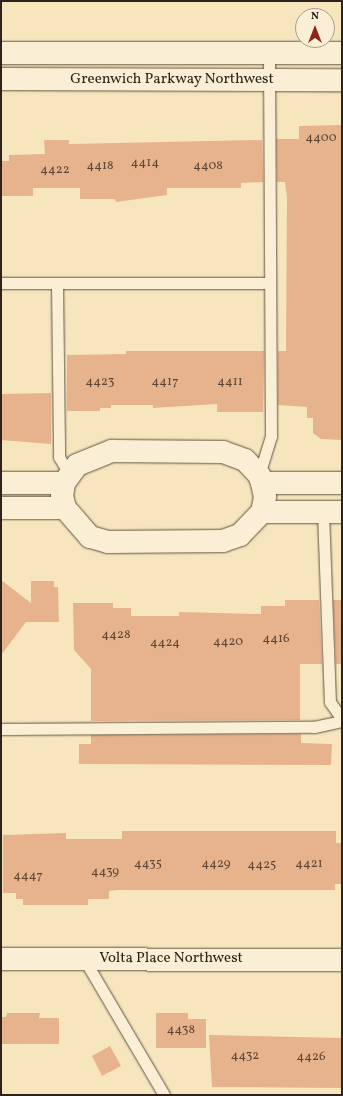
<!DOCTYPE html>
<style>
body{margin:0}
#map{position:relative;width:343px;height:1096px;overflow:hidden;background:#f7e6bd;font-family:Vollkorn,serif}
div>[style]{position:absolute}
.building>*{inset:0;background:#e7b38d}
.roads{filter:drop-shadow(0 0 1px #605443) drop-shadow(0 0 1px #605443)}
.service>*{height:11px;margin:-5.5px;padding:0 5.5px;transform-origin:5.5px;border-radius:5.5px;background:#faefd4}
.minor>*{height:22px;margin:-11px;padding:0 11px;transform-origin:11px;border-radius:11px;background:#faefd4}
span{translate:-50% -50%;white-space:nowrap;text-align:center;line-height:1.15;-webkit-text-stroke:3px #faefd4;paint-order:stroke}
.number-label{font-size:13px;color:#5c4737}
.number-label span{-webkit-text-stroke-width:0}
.street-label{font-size:15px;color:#2d231a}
.frame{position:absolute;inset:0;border:2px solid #2d231a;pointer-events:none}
.north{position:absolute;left:295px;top:8px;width:40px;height:40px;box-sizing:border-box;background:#faefd4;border:1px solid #a89d8a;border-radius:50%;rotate:0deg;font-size:11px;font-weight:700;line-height:16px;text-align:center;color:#2d231a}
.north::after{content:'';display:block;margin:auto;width:14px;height:18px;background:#8f2418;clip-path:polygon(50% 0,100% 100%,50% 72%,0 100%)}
</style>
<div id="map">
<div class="building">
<i style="clip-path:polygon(342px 125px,342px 440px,321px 439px,313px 433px,313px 418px,307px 418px,307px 407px,278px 405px,278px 351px,286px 351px,287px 197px,285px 182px,277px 182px,276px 139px,299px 139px,299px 126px)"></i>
<i style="clip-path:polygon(44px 140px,69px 140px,69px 144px,262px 140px,263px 182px,241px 183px,241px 188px,167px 188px,167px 195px,116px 202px,115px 199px,80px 199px,80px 188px,33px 188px,33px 196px,1px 196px,1px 161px,9px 161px,9px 155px,45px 154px)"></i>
<i style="clip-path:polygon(126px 351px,264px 351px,263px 412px,217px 412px,217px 404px,153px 408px,153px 405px,111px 405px,111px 408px,100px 408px,100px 411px,67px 411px,67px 355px,126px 354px)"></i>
<i style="clip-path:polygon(51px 393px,51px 444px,1px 440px,1px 394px)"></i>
<i style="clip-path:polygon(1px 580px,31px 603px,31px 581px,54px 581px,54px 587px,58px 587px,59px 622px,26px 622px,1px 655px)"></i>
<i style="clip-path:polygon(285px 600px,319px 600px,322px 664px,300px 664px,300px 720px,91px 721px,91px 669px,74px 650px,73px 603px,113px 603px,113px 608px,131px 608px,131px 616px,179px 616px,179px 612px,261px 614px,261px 606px,285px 606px)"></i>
<i style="clip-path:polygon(333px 600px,342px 600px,342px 664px,336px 664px)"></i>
<i style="clip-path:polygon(301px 734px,301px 743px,332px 744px,331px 765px,79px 764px,79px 744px,91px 744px,91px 735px)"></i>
<i style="clip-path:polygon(122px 831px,336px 831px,336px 843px,342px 843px,342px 884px,335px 884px,335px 890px,117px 890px,109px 891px,109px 899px,88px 899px,88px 905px,23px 905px,23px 899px,16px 899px,16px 893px,3px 893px,3px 835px,66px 833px,66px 839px,122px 839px)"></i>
<i style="clip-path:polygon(7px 1013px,40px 1013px,39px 1018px,59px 1018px,59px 1044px,1px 1044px,1px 1017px,6px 1017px)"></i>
<i style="clip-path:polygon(156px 1013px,188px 1013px,188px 1019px,206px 1019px,206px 1048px,156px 1048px)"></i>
<i style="clip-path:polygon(209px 1035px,342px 1038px,342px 1088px,212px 1087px)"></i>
<i style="clip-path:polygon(110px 1046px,121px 1066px,102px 1076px,92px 1056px)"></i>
</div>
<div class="roads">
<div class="service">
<i style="left:1px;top:283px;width:268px"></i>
<i style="left:57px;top:284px;width:173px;rotate:89.3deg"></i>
<i style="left:59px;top:457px;width:21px;rotate:59deg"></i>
<i style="left:259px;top:475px;width:41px;rotate:-72.9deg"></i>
<i style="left:271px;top:436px;width:383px;rotate:-90.3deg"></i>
<i style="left:323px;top:512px;width:190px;rotate:87.9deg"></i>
<i style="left:330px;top:702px;width:21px;rotate:55deg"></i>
<i style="left:1px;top:729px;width:313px;rotate:-0.4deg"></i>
<i style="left:314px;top:727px;width:29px;rotate:-12deg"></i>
<i style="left:84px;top:959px;width:158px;rotate:59.5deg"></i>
</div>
<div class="minor">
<i style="left:1px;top:53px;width:341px"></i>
<i style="left:1px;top:79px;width:341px;rotate:0.2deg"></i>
<i style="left:112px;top:451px;width:111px;rotate:0.5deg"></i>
<i style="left:223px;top:452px;width:23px;rotate:20deg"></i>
<i style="left:245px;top:460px;width:21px;rotate:47deg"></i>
<i style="left:259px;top:475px;width:9px;rotate:69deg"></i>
<i style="left:262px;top:483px;width:14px;rotate:78deg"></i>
<i style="left:265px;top:497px;width:15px;rotate:101deg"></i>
<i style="left:262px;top:512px;width:32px;rotate:134deg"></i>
<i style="left:240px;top:535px;width:18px;rotate:161deg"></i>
<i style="left:223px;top:541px;width:115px;rotate:179.5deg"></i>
<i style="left:108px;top:542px;width:19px;rotate:-164deg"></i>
<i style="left:90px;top:537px;width:38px;rotate:-131deg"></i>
<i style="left:65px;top:508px;width:12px;rotate:-104deg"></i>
<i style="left:62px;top:496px;width:13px;rotate:-81deg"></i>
<i style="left:64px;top:483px;width:22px;rotate:-54deg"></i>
<i style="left:77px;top:465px;width:38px;rotate:-22deg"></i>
<i style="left:1px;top:483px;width:63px"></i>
<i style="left:262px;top:483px;width:80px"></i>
<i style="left:1px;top:508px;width:64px"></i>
<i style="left:262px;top:512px;width:80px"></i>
<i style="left:1px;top:959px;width:341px;rotate:0.2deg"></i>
</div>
</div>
<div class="number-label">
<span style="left:321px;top:138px">4400</span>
<span style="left:145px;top:163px">4414</span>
<span style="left:100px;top:166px">4418</span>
<span style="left:208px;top:166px">4408</span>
<span style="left:55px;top:170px">4422</span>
<span style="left:100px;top:382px">4423</span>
<span style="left:165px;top:382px">4417</span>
<span style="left:230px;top:382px">4411</span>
<span style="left:116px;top:635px">4428</span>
<span style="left:276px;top:639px">4416</span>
<span style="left:228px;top:642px">4420</span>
<span style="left:165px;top:643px">4424</span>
<span style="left:148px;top:864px">4435</span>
<span style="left:216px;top:864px">4429</span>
<span style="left:309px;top:864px">4421</span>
<span style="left:262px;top:865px">4425</span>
<span style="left:105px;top:872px">4439</span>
<span style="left:28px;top:876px">4447</span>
<span style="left:181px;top:1030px">4438</span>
<span style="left:245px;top:1056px">4432</span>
<span style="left:311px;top:1057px">4426</span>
</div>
<div class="street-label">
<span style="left:172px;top:80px">Greenwich Parkway Northwest</span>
<span style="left:171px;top:959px">Volta Place Northwest</span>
</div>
<div class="frame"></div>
<div class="north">N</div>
</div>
